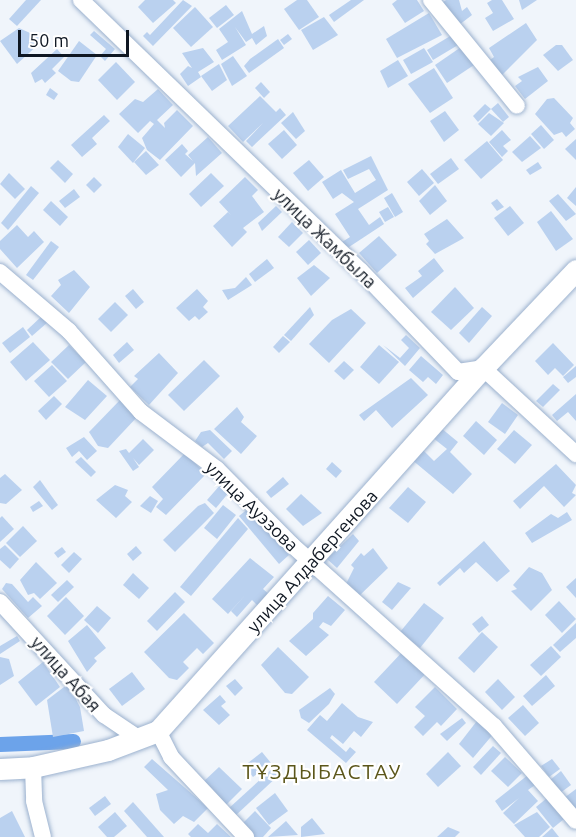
<!DOCTYPE html>
<meta charset="utf-8">
<style>
body{margin:0}
#map{position:relative;width:576px;height:837px;overflow:hidden;background:#f0f5fb;font-family:Ubuntu,sans-serif}
div>[style]{position:absolute}
.canal>*{height:15px;margin:-7.5px;padding:0 7.5px;transform-origin:7.5px;border-radius:7.5px;background:#6ca3ea}
.building>*{inset:0;background:#bad1ef}
.roads{filter:drop-shadow(0 0 2px #9bb1ce) drop-shadow(0 0 2px #9bb1ce)}
.minor>*{height:16px;margin:-8px;padding:0 8px;transform-origin:8px;border-radius:8px;background:#fff}
.major>*{height:21px;margin:-10.5px;padding:0 10.5px;transform-origin:10.5px;border-radius:10.5px;background:#fff}
span{translate:-50% -50%;white-space:nowrap;text-align:center;line-height:1.15;-webkit-text-stroke:4.5px #fff;paint-order:stroke}
.street-label{font-size:18px;color:#0f1722}
.quarter-label{font-size:21px;color:#5b561a;letter-spacing:1.5px}
.scale{position:absolute;left:18px;top:30px;width:111px;height:27px;box-sizing:border-box;border:3px solid #0f1722;border-top:0;padding-left:8px;font-size:18px;line-height:21px;white-space:nowrap;color:#0f1722;-webkit-text-stroke:4px #fff;paint-order:stroke}
</style>
<div id="map">
<div class="canal">
<i style="left:0;top:744px;width:73px;rotate:-2.4deg"></i>
</div>
<div class="building">
<i style="clip-path:polygon(26px 0,41px 0,17px 26px,9px 19px)"></i>
<i style="clip-path:polygon(145px 0,173px 0,176px 3px,153px 23px,138px 7px)"></i>
<i style="clip-path:polygon(183px 0,192px 6px,153px 46px,143px 36px,147px 32px,150px 35px)"></i>
<i style="clip-path:polygon(297px 0,307px 0,319px 17px,299px 30px,284px 9px)"></i>
<i style="clip-path:polygon(351px 0,364px 0,334px 22px,329px 15px)"></i>
<i style="clip-path:polygon(397px 0,417px 0,424px 11px,405px 23px,392px 4px)"></i>
<i style="clip-path:polygon(446px 0,459px 0,462px 11px,467px 7px,472px 15px,459px 25px,442px 3px)"></i>
<i style="clip-path:polygon(492px 0,502px 0,514px 19px,493px 31px,485px 18px,493px 13px,487px 3px)"></i>
<i style="clip-path:polygon(519px 0,537px 0,522px 10px)"></i>
<i style="clip-path:polygon(226px 5px,234px 15px,217px 28px,209px 18px)"></i>
<i style="clip-path:polygon(195px 7px,213px 27px,191px 47px,173px 28px)"></i>
<i style="clip-path:polygon(242px 11px,252px 34px,264px 26px,267px 36px,256px 45px,252px 38px,246px 42px,235px 27px,246px 45px,222px 60px,216px 50px,228px 42px,219px 29px)"></i>
<i style="clip-path:polygon(429px 13px,442px 35px,397px 58px,386px 39px)"></i>
<i style="clip-path:polygon(324px 17px,338px 35px,313px 50px,301px 30px)"></i>
<i style="clip-path:polygon(526px 23px,537px 40px,501px 76px,490px 60px,494px 57px,489px 48px)"></i>
<i style="clip-path:polygon(19px 28px,39px 37px,41px 42px,17px 64px,0 41px)"></i>
<i style="clip-path:polygon(94px 31px,115px 49px,105px 61px,100px 56px,106px 49px,90px 35px)"></i>
<i style="clip-path:polygon(288px 34px,292px 39px,284px 45px,280px 40px)"></i>
<i style="clip-path:polygon(452px 35px,458px 45px,433px 60px,427px 50px)"></i>
<i style="clip-path:polygon(278px 39px,284px 48px,249px 73px,244px 66px,250px 59px)"></i>
<i style="clip-path:polygon(79px 41px,97px 55px,79px 82px,71px 81px,58px 71px)"></i>
<i style="clip-path:polygon(464px 45px,477px 63px,447px 83px,435px 65px)"></i>
<i style="clip-path:polygon(556px 45px,562px 45px,573px 60px,558px 71px,543px 55px)"></i>
<i style="clip-path:polygon(203px 48px,214px 62px,198px 72px,201px 77px,188px 86px,180px 74px,188px 66px,192px 68px,182px 53px)"></i>
<i style="clip-path:polygon(424px 48px,433px 62px,411px 74px,403px 60px)"></i>
<i style="clip-path:polygon(57px 49px,64px 57px,52px 69px,56px 73px,45px 83px,42px 79px,35px 83px,31px 73px)"></i>
<i style="clip-path:polygon(233px 56px,247px 76px,232px 86px,221px 64px)"></i>
<i style="clip-path:polygon(398px 60px,408px 76px,388px 88px,380px 71px)"></i>
<i style="clip-path:polygon(116px 62px,135px 82px,117px 100px,98px 80px)"></i>
<i style="clip-path:polygon(219px 64px,227px 80px,212px 91px,201px 76px)"></i>
<i style="clip-path:polygon(538px 67px,548px 81px,525px 99px,515px 86px,522px 81px,518px 77px)"></i>
<i style="clip-path:polygon(434px 68px,453px 98px,430px 113px,408px 84px)"></i>
<i style="clip-path:polygon(261px 82px,270px 92px,264px 98px,255px 88px)"></i>
<i style="clip-path:polygon(50px 88px,58px 94px,54px 100px,46px 95px)"></i>
<i style="clip-path:polygon(158px 89px,173px 105px,157px 120px,165px 128px,164px 123px,177px 110px,193px 126px,160px 160px,147px 150px,142px 138px,154px 124px,150px 121px,138px 133px,119px 114px,135px 99px,143px 102px)"></i>
<i style="clip-path:polygon(260px 96px,276px 112px,280px 108px,286px 115px,252px 147px,246px 141px,263px 123px,243px 142px,228px 126px)"></i>
<i style="clip-path:polygon(554px 98px,573px 118px,570px 123px,575px 129px,566px 137px,562px 132px,554px 135px,535px 114px,547px 99px)"></i>
<i style="clip-path:polygon(498px 103px,509px 117px,503px 122px,491px 109px)"></i>
<i style="clip-path:polygon(485px 104px,491px 109px,478px 122px,473px 116px)"></i>
<i style="clip-path:polygon(445px 111px,459px 130px,444px 142px,430px 121px)"></i>
<i style="clip-path:polygon(293px 112px,305px 131px,296px 139px,281px 123px)"></i>
<i style="clip-path:polygon(489px 113px,504px 123px,491px 136px,478px 124px)"></i>
<i style="clip-path:polygon(104px 115px,110px 121px,92px 138px,97px 144px,82px 157px,71px 145px)"></i>
<i style="clip-path:polygon(541px 125px,554px 140px,544px 149px,531px 134px)"></i>
<i style="clip-path:polygon(284px 130px,297px 145px,282px 159px,268px 144px)"></i>
<i style="clip-path:polygon(502px 130px,511px 140px,503px 146px,508px 151px,502px 157px,489px 142px)"></i>
<i style="clip-path:polygon(128px 134px,145px 148px,133px 163px,118px 147px)"></i>
<i style="clip-path:polygon(530px 136px,541px 148px,522px 162px,512px 152px)"></i>
<i style="clip-path:polygon(208px 137px,222px 153px,196px 176px,195px 163px,181px 177px,165px 160px,182px 144px,188px 151px,185px 154px,193px 161px,188px 155px)"></i>
<i style="clip-path:polygon(576px 139px,576px 160px,565px 149px)"></i>
<i style="clip-path:polygon(487px 141px,503px 160px,481px 179px,464px 160px)"></i>
<i style="clip-path:polygon(146px 151px,159px 165px,146px 175px,134px 162px)"></i>
<i style="clip-path:polygon(371px 156px,388px 190px,358px 209px,369px 225px,380px 217px,384px 224px,346px 249px,342px 242px,350px 237px,335px 214px,354px 202px,342px 193px,333px 199px,322px 182px,341px 170px,355px 193px,376px 180px,369px 169px,348px 179px,343px 170px)"></i>
<i style="clip-path:polygon(451px 158px,459px 169px,438px 184px,430px 174px)"></i>
<i style="clip-path:polygon(58px 160px,73px 174px,65px 183px,50px 168px)"></i>
<i style="clip-path:polygon(309px 160px,324px 177px,308px 191px,293px 173px)"></i>
<i style="clip-path:polygon(538px 162px,542px 168px,530px 175px,526px 170px)"></i>
<i style="clip-path:polygon(422px 169px,434px 183px,419px 196px,407px 182px)"></i>
<i style="clip-path:polygon(9px 173px,25px 189px,15px 199px,0 184px)"></i>
<i style="clip-path:polygon(211px 173px,224px 186px,201px 207px,189px 194px)"></i>
<i style="clip-path:polygon(94px 177px,102px 185px,94px 193px,86px 185px)"></i>
<i style="clip-path:polygon(245px 177px,258px 190px,252px 196px,264px 212px,243px 228px,247px 232px,232px 247px,213px 226px,228px 212px,231px 215px,219px 202px)"></i>
<i style="clip-path:polygon(435px 185px,447px 201px,430px 215px,419px 201px)"></i>
<i style="clip-path:polygon(31px 186px,39px 193px,8px 230px,1px 223px)"></i>
<i style="clip-path:polygon(576px 187px,576px 206px,567px 198px)"></i>
<i style="clip-path:polygon(74px 189px,80px 197px,65px 208px,59px 201px)"></i>
<i style="clip-path:polygon(392px 193px,403px 212px,395px 217px,384px 198px)"></i>
<i style="clip-path:polygon(558px 194px,576px 214px,566px 221px,549px 201px)"></i>
<i style="clip-path:polygon(497px 199px,504px 207px,497px 211px,491px 203px)"></i>
<i style="clip-path:polygon(51px 201px,68px 217px,60px 226px,43px 210px)"></i>
<i style="clip-path:polygon(276px 206px,282px 212px,262px 231px,258px 223px)"></i>
<i style="clip-path:polygon(510px 206px,524px 223px,508px 236px,494px 218px)"></i>
<i style="clip-path:polygon(388px 207px,394px 217px,385px 222px,379px 212px)"></i>
<i style="clip-path:polygon(551px 211px,573px 239px,556px 251px,537px 222px)"></i>
<i style="clip-path:polygon(447px 219px,464px 238px,435px 254px,426px 244px,429px 241px,424px 234px)"></i>
<i style="clip-path:polygon(292px 222px,303px 233px,289px 247px,278px 237px)"></i>
<i style="clip-path:polygon(17px 225px,28px 237px,34px 231px,44px 242px,17px 268px,0 249px,0 241px)"></i>
<i style="clip-path:polygon(379px 236px,397px 255px,377px 273px,359px 253px)"></i>
<i style="clip-path:polygon(309px 240px,321px 253px,308px 265px,296px 252px)"></i>
<i style="clip-path:polygon(51px 241px,59px 247px,33px 280px,26px 275px)"></i>
<i style="clip-path:polygon(434px 258px,444px 271px,413px 298px,405px 288px,422px 276px,418px 271px)"></i>
<i style="clip-path:polygon(267px 259px,274px 268px,255px 282px,249px 274px)"></i>
<i style="clip-path:polygon(314px 265px,330px 278px,311px 296px,297px 278px)"></i>
<i style="clip-path:polygon(74px 270px,90px 287px,69px 313px,51px 296px,61px 285px,58px 280px)"></i>
<i style="clip-path:polygon(246px 277px,252px 285px,228px 300px,222px 290px,235px 288px)"></i>
<i style="clip-path:polygon(455px 287px,474px 308px,451px 330px,431px 312px)"></i>
<i style="clip-path:polygon(133px 289px,144px 302px,136px 309px,125px 296px)"></i>
<i style="clip-path:polygon(197px 289px,208px 301px,203px 307px,208px 312px,199px 320px,195px 316px,189px 321px,176px 308px)"></i>
<i style="clip-path:polygon(115px 302px,128px 315px,111px 332px,98px 319px)"></i>
<i style="clip-path:polygon(310px 307px,314px 315px,291px 341px,284px 335px)"></i>
<i style="clip-path:polygon(482px 307px,492px 316px,469px 343px,459px 333px)"></i>
<i style="clip-path:polygon(351px 309px,366px 323px,329px 363px,309px 344px,332px 320px)"></i>
<i style="clip-path:polygon(42px 316px,48px 322px,32px 336px,27px 330px)"></i>
<i style="clip-path:polygon(23px 327px,30px 337px,10px 353px,2px 343px)"></i>
<i style="clip-path:polygon(406px 335px,420px 348px,405px 366px,383px 345px,400px 358px,409px 348px,401px 340px)"></i>
<i style="clip-path:polygon(283px 336px,290px 342px,279px 353px,273px 347px)"></i>
<i style="clip-path:polygon(33px 342px,50px 360px,26px 381px,10px 362px)"></i>
<i style="clip-path:polygon(127px 342px,134px 350px,119px 363px,113px 355px)"></i>
<i style="clip-path:polygon(553px 343px,574px 365px,563px 376px,555px 368px,548px 375px,535px 361px)"></i>
<i style="clip-path:polygon(69px 345px,86px 362px,68px 379px,51px 362px)"></i>
<i style="clip-path:polygon(379px 345px,399px 362px,379px 384px,360px 367px)"></i>
<i style="clip-path:polygon(159px 353px,178px 373px,149px 405px,130px 387px,138px 379px,134px 376px)"></i>
<i style="clip-path:polygon(421px 356px,443px 375px,436px 384px,428px 377px,423px 382px,409px 370px)"></i>
<i style="clip-path:polygon(204px 360px,220px 376px,184px 411px,168px 395px)"></i>
<i style="clip-path:polygon(344px 361px,354px 370px,344px 380px,334px 371px)"></i>
<i style="clip-path:polygon(52px 365px,67px 381px,49px 397px,34px 381px)"></i>
<i style="clip-path:polygon(576px 366px,576px 377px,568px 383px,563px 377px)"></i>
<i style="clip-path:polygon(411px 378px,428px 395px,392px 428px,376px 410px,364px 421px,359px 415px)"></i>
<i style="clip-path:polygon(88px 380px,107px 396px,85px 420px,65px 407px)"></i>
<i style="clip-path:polygon(553px 384px,560px 390px,543px 407px,536px 401px)"></i>
<i style="clip-path:polygon(576px 394px,576px 421px,568px 412px,557px 421px,552px 415px)"></i>
<i style="clip-path:polygon(54px 396px,62px 404px,46px 420px,38px 411px)"></i>
<i style="clip-path:polygon(121px 399px,138px 416px,108px 448px,98px 446px,89px 432px)"></i>
<i style="clip-path:polygon(502px 403px,518px 415px,505px 434px,488px 422px)"></i>
<i style="clip-path:polygon(237px 407px,244px 417px,241px 422px,257px 436px,241px 454px,214px 429px)"></i>
<i style="clip-path:polygon(476px 421px,497px 440px,484px 455px,463px 436px)"></i>
<i style="clip-path:polygon(441px 428px,458px 442px,450px 452px,472px 474px,453px 494px,411px 459px,421px 448px,434px 461px,447px 449px,433px 438px)"></i>
<i style="clip-path:polygon(210px 430px,232px 451px,224px 459px,208px 443px,202px 447px,195px 441px,201px 432px)"></i>
<i style="clip-path:polygon(514px 430px,532px 445px,515px 464px,497px 449px)"></i>
<i style="clip-path:polygon(84px 437px,97px 451px,87px 460px,79px 451px,72px 457px,66px 448px)"></i>
<i style="clip-path:polygon(143px 439px,154px 450px,139px 465px,133px 458px,139px 467px,133px 471px,119px 451px,126px 449px,129px 453px)"></i>
<i style="clip-path:polygon(185px 453px,206px 474px,166px 515px,156px 507px,163px 499px,152px 487px)"></i>
<i style="clip-path:polygon(81px 457px,96px 472px,91px 477px,75px 462px)"></i>
<i style="clip-path:polygon(332px 462px,342px 471px,336px 478px,326px 469px)"></i>
<i style="clip-path:polygon(556px 464px,576px 485px,572px 493px,576px 495px,564px 507px,544px 486px,520px 509px,513px 501px)"></i>
<i style="clip-path:polygon(5px 474px,22px 490px,6px 504px,0 503px,0 478px)"></i>
<i style="clip-path:polygon(283px 477px,289px 484px,271px 498px,266px 492px)"></i>
<i style="clip-path:polygon(40px 480px,58px 505px,52px 510px,33px 487px)"></i>
<i style="clip-path:polygon(221px 484px,230px 491px,216px 508px,207px 500px)"></i>
<i style="clip-path:polygon(115px 485px,128px 490px,125px 496px,132px 502px,116px 518px,96px 500px)"></i>
<i style="clip-path:polygon(408px 487px,426px 502px,408px 523px,389px 508px)"></i>
<i style="clip-path:polygon(301px 494px,322px 513px,303px 526px,286px 509px)"></i>
<i style="clip-path:polygon(150px 496px,158px 501px,151px 513px,140px 506px)"></i>
<i style="clip-path:polygon(39px 501px,43px 506px,33px 512px,30px 507px)"></i>
<i style="clip-path:polygon(205px 503px,214px 513px,175px 552px,163px 540px,198px 506px)"></i>
<i style="clip-path:polygon(223px 505px,236px 515px,217px 539px,204px 528px)"></i>
<i style="clip-path:polygon(249px 508px,289px 555px,279px 564px,239px 516px)"></i>
<i style="clip-path:polygon(567px 512px,572px 520px,532px 543px,525px 533px,551px 514px,558px 518px)"></i>
<i style="clip-path:polygon(2px 516px,14px 529px,0 542px,0 518px)"></i>
<i style="clip-path:polygon(238px 518px,248px 529px,191px 596px,180px 587px)"></i>
<i style="clip-path:polygon(23px 526px,37px 541px,20px 557px,6px 543px)"></i>
<i style="clip-path:polygon(353px 534px,359px 541px,337px 568px,327px 559px)"></i>
<i style="clip-path:polygon(484px 541px,510px 571px,497px 582px,476px 562px,464px 573px,460px 568px,440px 586px,437px 583px)"></i>
<i style="clip-path:polygon(5px 545px,19px 559px,10px 569px,0 560px,0 549px)"></i>
<i style="clip-path:polygon(136px 546px,142px 553px,133px 561px,127px 554px)"></i>
<i style="clip-path:polygon(62px 547px,66px 552px,58px 558px,54px 553px)"></i>
<i style="clip-path:polygon(373px 548px,388px 568px,359px 596px,346px 584px,354px 568px,351px 565px,361px 553px,364px 556px)"></i>
<i style="clip-path:polygon(74px 552px,82px 559px,69px 573px,61px 565px)"></i>
<i style="clip-path:polygon(250px 558px,274px 577px,263px 589px,270px 595px,259px 607px,252px 600px,237px 617px,231px 611px,247px 593px,228px 614px,212px 599px)"></i>
<i style="clip-path:polygon(36px 562px,57px 583px,40px 599px,34px 593px,28px 595px,20px 580px)"></i>
<i style="clip-path:polygon(529px 567px,542px 573px,552px 590px,531px 611px,511px 591px,517px 589px,513px 585px)"></i>
<i style="clip-path:polygon(133px 573px,149px 588px,139px 599px,123px 585px)"></i>
<i style="clip-path:polygon(576px 578px,576px 598px,566px 587px)"></i>
<i style="clip-path:polygon(67px 580px,74px 587px,58px 602px,51px 595px)"></i>
<i style="clip-path:polygon(398px 582px,411px 588px,392px 610px,382px 602px)"></i>
<i style="clip-path:polygon(6px 583px,12px 584px,28px 602px,33px 597px,42px 606px,28px 618px,2px 589px)"></i>
<i style="clip-path:polygon(175px 592px,185px 602px,157px 631px,147px 621px)"></i>
<i style="clip-path:polygon(328px 596px,345px 610px,331px 626px,323px 622px,319px 627px,329px 635px,306px 656px,289px 641px,313px 619px,313px 613px)"></i>
<i style="clip-path:polygon(66px 597px,84px 616px,65px 635px,47px 616px)"></i>
<i style="clip-path:polygon(559px 601px,576px 619px,562px 633px,545px 615px)"></i>
<i style="clip-path:polygon(424px 603px,444px 618px,420px 648px,400px 632px)"></i>
<i style="clip-path:polygon(97px 606px,111px 618px,98px 633px,84px 620px)"></i>
<i style="clip-path:polygon(184px 613px,214px 643px,203px 654px,197px 648px,183px 662px,189px 668px,177px 680px,169px 678px,144px 652px)"></i>
<i style="clip-path:polygon(482px 616px,489px 625px,479px 633px,472px 624px)"></i>
<i style="clip-path:polygon(576px 623px,576px 638px,560px 652px,553px 645px)"></i>
<i style="clip-path:polygon(87px 625px,106px 648px,94px 658px,97px 661px,87px 672px,68px 641px)"></i>
<i style="clip-path:polygon(482px 632px,498px 647px,474px 673px,458px 658px)"></i>
<i style="clip-path:polygon(17px 636px,20px 641px,0 654px,0 646px)"></i>
<i style="clip-path:polygon(551px 646px,561px 657px,541px 676px,530px 665px)"></i>
<i style="clip-path:polygon(278px 647px,309px 677px,292px 694px,285px 693px,261px 665px)"></i>
<i style="clip-path:polygon(406px 648px,429px 670px,397px 704px,374px 682px)"></i>
<i style="clip-path:polygon(0 657px,9px 659px,14px 676px,0 685px)"></i>
<i style="clip-path:polygon(43px 662px,60px 687px,36px 706px,18px 682px)"></i>
<i style="clip-path:polygon(132px 672px,145px 689px,122px 706px,109px 689px)"></i>
<i style="clip-path:polygon(546px 675px,555px 686px,532px 706px,523px 696px)"></i>
<i style="clip-path:polygon(235px 679px,243px 688px,235px 696px,226px 686px)"></i>
<i style="clip-path:polygon(498px 679px,515px 697px,502px 710px,485px 692px)"></i>
<i style="clip-path:polygon(68px 684px,80px 707px,84px 731px,53px 737px,47px 700px)"></i>
<i style="clip-path:polygon(435px 687px,457px 709px,441px 726px,437px 722px,423px 736px,414px 727px,425px 716px,415px 707px)"></i>
<i style="clip-path:polygon(330px 688px,335px 694px,329px 704px,309px 723px,301px 718px,299px 710px)"></i>
<i style="clip-path:polygon(220px 695px,226px 702px,221px 706px,230px 715px,219px 725px,203px 710px)"></i>
<i style="clip-path:polygon(342px 703px,358px 717px,373px 722px,361px 737px,354px 731px,343px 744px,332px 735px,330px 738px,346px 752px,350px 747px,356px 752px,346px 763px,307px 730px,320px 715px,327px 721px)"></i>
<i style="clip-path:polygon(523px 705px,539px 723px,525px 736px,508px 718px)"></i>
<i style="clip-path:polygon(480px 717px,495px 732px,473px 758px,459px 744px)"></i>
<i style="clip-path:polygon(462px 718px,466px 723px,447px 741px,440px 734px)"></i>
<i style="clip-path:polygon(493px 746px,501px 753px,481px 775px,473px 767px)"></i>
<i style="clip-path:polygon(262px 752px,271px 763px,253px 777px,244px 766px)"></i>
<i style="clip-path:polygon(448px 752px,461px 766px,438px 787px,426px 774px)"></i>
<i style="clip-path:polygon(505px 757px,522px 773px,508px 787px,491px 771px)"></i>
<i style="clip-path:polygon(152px 759px,208px 808px,194px 822px,183px 816px,174px 824px,160px 810px,156px 794px,168px 790px,144px 767px)"></i>
<i style="clip-path:polygon(552px 759px,560px 769px,549px 777px,541px 766px)"></i>
<i style="clip-path:polygon(219px 767px,242px 789px,225px 806px,202px 783px)"></i>
<i style="clip-path:polygon(274px 767px,280px 774px,235px 816px,228px 809px)"></i>
<i style="clip-path:polygon(561px 771px,571px 785px,560px 793px,550px 780px)"></i>
<i style="clip-path:polygon(528px 775px,535px 785px,528px 790px,538px 801px,514px 824px,503px 813px,519px 798px,502px 811px,495px 801px)"></i>
<i style="clip-path:polygon(576px 789px,576px 810px,564px 798px)"></i>
<i style="clip-path:polygon(275px 793px,288px 811px,269px 825px,256px 808px)"></i>
<i style="clip-path:polygon(105px 796px,111px 804px,95px 816px,89px 808px)"></i>
<i style="clip-path:polygon(547px 798px,564px 819px,553px 828px,536px 807px)"></i>
<i style="clip-path:polygon(133px 802px,164px 837px,147px 837px,124px 811px)"></i>
<i style="clip-path:polygon(12px 811px,25px 837px,0 837px,0 818px)"></i>
<i style="clip-path:polygon(255px 811px,271px 828px,263px 837px,254px 837px,242px 824px)"></i>
<i style="clip-path:polygon(115px 812px,127px 826px,114px 837px,107px 837px,98px 827px)"></i>
<i style="clip-path:polygon(537px 812px,550px 827px,539px 837px,525px 837px,514px 825px)"></i>
<i style="clip-path:polygon(312px 818px,325px 834px,301px 837px,301px 827px)"></i>
<i style="clip-path:polygon(286px 821px,298px 835px,268px 837px)"></i>
<i style="clip-path:polygon(198px 824px,208px 833px,217px 824px,231px 837px,191px 837px,188px 834px)"></i>
<i style="clip-path:polygon(448px 827px,460px 832px,455px 837px,437px 837px)"></i>
<i style="clip-path:polygon(552px 828px,559px 837px,542px 837px)"></i>
</div>
<div class="roads">
<div class="minor">
<i style="left:81px;top:0;width:388px;rotate:44.1deg"></i>
<i style="left:360px;top:270px;width:141px;rotate:46.1deg"></i>
<i style="left:458px;top:372px;width:25px;rotate:-9deg"></i>
<i style="left:483px;top:368px;width:127px;rotate:42.8deg"></i>
<i style="left:431px;top:0;width:136px;rotate:50.9deg"></i>
<i style="left:0;top:272px;width:91px;rotate:40.5deg"></i>
<i style="left:69px;top:331px;width:108px;rotate:48.4deg"></i>
<i style="left:141px;top:412px;width:95px;rotate:36.9deg"></i>
<i style="left:217px;top:469px;width:107px;rotate:45.4deg"></i>
<i style="left:292px;top:545px;width:271px;rotate:41.9deg"></i>
<i style="left:494px;top:726px;width:125px;rotate:49.2deg"></i>
<i style="left:0;top:602px;width:154px;rotate:47.4deg"></i>
<i style="left:104px;top:715px;width:41px;rotate:34.1deg"></i>
<i style="left:158px;top:731px;width:29px;rotate:63deg"></i>
<i style="left:171px;top:757px;width:110px;rotate:46.8deg"></i>
<i style="left:33px;top:767px;width:34px;rotate:88deg"></i>
<i style="left:34px;top:801px;width:37px;rotate:76deg"></i>
</div>
<div class="major">
<i style="left:0;top:769px;width:33px;rotate:-3deg"></i>
<i style="left:33px;top:767px;width:77px;rotate:-12.8deg"></i>
<i style="left:108px;top:750px;width:53px;rotate:-20.8deg"></i>
<i style="left:158px;top:731px;width:487px;rotate:-48.2deg"></i>
<i style="left:483px;top:368px;width:135px;rotate:-46.5deg"></i>
</div>
</div>
<div class="street-label">
<span style="left:325px;top:238px;rotate:44deg">улица Жамбыла</span>
<span style="left:252px;top:506px;rotate:44deg">улица Ауэзова</span>
<span style="left:312px;top:561px;rotate:-48deg">улица Алдабергенова</span>
<span style="left:66px;top:674px;rotate:48deg">улица Абая</span>
</div>
<div class="quarter-label">
<span style="left:322px;top:771px">ТҰЗДЫБАСТАУ</span>
</div>
<div class="scale">50 m</div>
</div>
